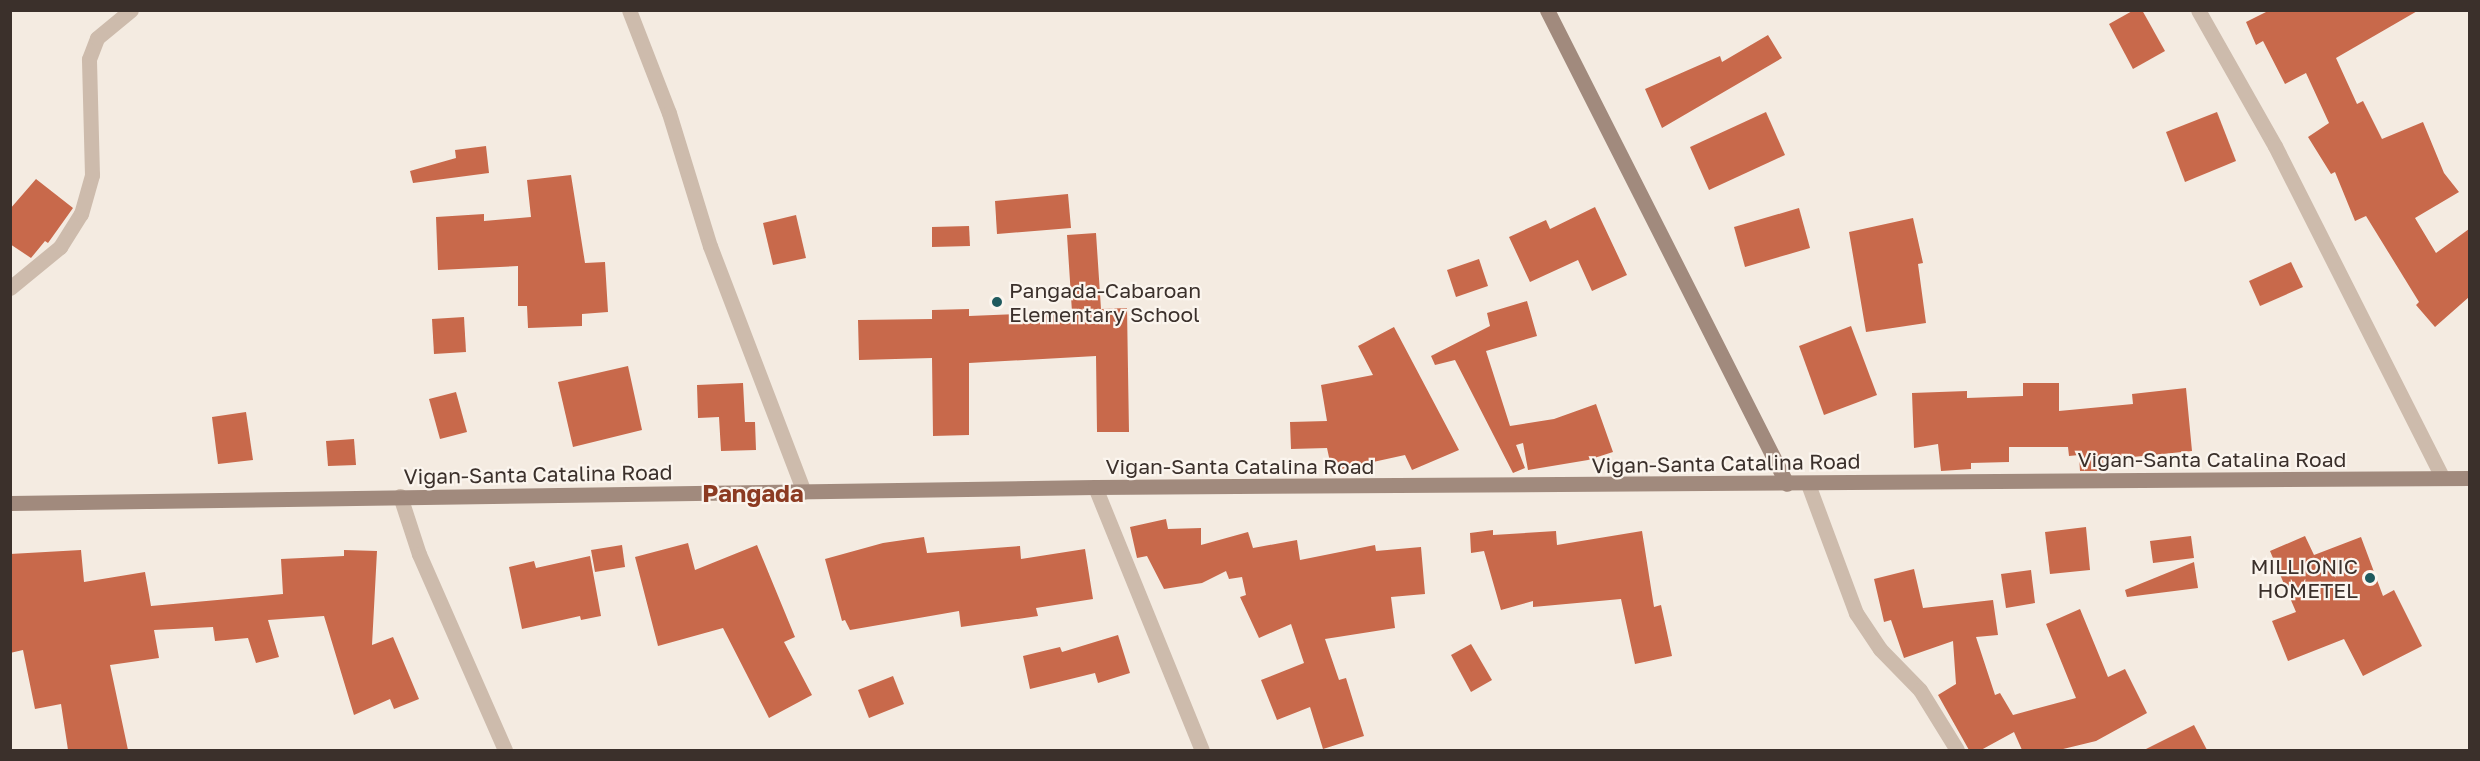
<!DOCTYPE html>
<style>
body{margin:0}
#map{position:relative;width:2480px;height:761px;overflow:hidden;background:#f4ebe1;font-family:"Golos Text",sans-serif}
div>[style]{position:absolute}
.building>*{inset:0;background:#c8694b}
.street>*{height:15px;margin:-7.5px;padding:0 7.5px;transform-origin:7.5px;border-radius:7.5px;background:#cdbbac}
.secondary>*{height:15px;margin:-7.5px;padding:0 7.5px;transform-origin:7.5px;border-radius:7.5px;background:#a18a7d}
.dots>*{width:16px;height:16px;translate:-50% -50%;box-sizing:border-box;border:3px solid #fbf5ee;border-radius:50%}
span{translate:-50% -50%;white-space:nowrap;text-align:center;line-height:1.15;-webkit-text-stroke:4.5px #fbf5ee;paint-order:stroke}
.poi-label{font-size:21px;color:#3b302b}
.left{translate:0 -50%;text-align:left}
.right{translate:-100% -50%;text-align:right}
.street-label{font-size:21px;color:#3b302b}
.quarter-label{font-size:24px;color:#8c3b22;font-weight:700}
.frame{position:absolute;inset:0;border:12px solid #3b302b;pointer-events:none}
</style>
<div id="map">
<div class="building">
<i style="clip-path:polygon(2134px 10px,2142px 10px,2165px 51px,2133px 69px,2109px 24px)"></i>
<i style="clip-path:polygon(2270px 10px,2419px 10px,2336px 58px,2357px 104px,2363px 101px,2382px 139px,2423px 122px,2444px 173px,2459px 192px,2415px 218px,2436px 253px,2469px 229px,2469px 297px,2435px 327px,2416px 305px,2419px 302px,2366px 216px,2355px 221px,2335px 172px,2331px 174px,2308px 137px,2329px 123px,2306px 73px,2285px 84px,2263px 41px,2256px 45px,2246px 22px)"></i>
<i style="clip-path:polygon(1768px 35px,1782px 58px,1662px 128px,1645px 89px,1720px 56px,1722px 62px)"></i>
<i style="clip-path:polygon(1766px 112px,1785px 155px,1709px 190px,1690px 147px)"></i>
<i style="clip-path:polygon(2217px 112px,2236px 161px,2185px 182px,2166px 132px)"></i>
<i style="clip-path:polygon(486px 146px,489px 173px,413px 183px,410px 171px,456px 158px,455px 150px)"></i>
<i style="clip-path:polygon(571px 175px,585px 263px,605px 262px,608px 312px,582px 314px,582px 326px,528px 328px,527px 306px,518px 306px,518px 266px,438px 270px,436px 217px,484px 214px,484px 221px,531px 217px,527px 180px)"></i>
<i style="clip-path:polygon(36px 179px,73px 208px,48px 243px,45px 241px,31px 258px,10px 244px,10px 209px)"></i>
<i style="clip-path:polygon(1068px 194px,1071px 228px,997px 234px,995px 201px)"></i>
<i style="clip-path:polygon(1595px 207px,1627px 275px,1592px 291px,1578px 260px,1530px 282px,1509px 237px,1546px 220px,1550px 229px)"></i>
<i style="clip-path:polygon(1799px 208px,1810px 248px,1745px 267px,1734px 227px)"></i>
<i style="clip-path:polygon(796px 215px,806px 258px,773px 265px,763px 223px)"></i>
<i style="clip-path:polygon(1913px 218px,1923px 263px,1918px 264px,1926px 323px,1866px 332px,1849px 232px)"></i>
<i style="clip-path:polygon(969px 226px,970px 246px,932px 247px,932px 227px)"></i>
<i style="clip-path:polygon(1096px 233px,1101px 309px,1127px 308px,1129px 432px,1097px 432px,1096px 356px,969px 363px,969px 435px,933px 436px,932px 358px,859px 360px,858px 320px,932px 319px,932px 310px,969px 309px,969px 316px,1072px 312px,1067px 235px)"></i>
<i style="clip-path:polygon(1479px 259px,1488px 286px,1456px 297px,1447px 270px)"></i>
<i style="clip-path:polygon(2291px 262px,2303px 287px,2260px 306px,2249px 281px)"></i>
<i style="clip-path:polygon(1527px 301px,1537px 336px,1486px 351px,1510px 426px,1554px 419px,1596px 404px,1613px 452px,1588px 460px,1528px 470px,1523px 443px,1516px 445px,1525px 468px,1513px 473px,1455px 360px,1435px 365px,1431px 356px,1490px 326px,1487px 313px)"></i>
<i style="clip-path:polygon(464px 317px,466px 352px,434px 354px,432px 319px)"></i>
<i style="clip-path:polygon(1851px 326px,1877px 395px,1824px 415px,1799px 346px)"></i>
<i style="clip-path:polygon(1394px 327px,1459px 450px,1412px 470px,1405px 455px,1332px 471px,1327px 448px,1291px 449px,1290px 422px,1327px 421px,1321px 385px,1373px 375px,1358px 346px)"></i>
<i style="clip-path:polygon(628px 366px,642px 430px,573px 447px,558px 382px)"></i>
<i style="clip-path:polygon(743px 383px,745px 422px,755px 422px,756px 450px,721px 451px,719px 417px,698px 418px,697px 385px)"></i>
<i style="clip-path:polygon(2023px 383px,2059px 383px,2059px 411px,2133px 404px,2132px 394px,2186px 388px,2192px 451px,2103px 460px,2104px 471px,2080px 471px,2079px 455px,2069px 456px,2068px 447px,2009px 447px,2009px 462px,1971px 463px,1971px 469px,1941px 471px,1938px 444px,1914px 448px,1912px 393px,1967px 391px,1967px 398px,2023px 396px)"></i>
<i style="clip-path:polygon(456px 392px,467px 432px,440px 439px,429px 399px)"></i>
<i style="clip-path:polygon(246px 412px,253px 460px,218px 464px,212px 417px)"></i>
<i style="clip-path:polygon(354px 439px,356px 465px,328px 466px,326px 441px)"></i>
<i style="clip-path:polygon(1166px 519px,1168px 529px,1201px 528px,1201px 545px,1248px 532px,1253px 548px,1297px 540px,1300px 560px,1375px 545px,1376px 551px,1421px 547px,1425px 594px,1391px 597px,1395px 628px,1325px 639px,1339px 680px,1346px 678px,1364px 736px,1323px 749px,1310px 707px,1277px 720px,1261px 680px,1304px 663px,1291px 624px,1259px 638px,1240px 597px,1246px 595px,1242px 577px,1229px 579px,1226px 571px,1202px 583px,1164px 589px,1147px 556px,1137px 558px,1130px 527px)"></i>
<i style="clip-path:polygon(2086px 527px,2090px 570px,2050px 574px,2045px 532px)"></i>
<i style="clip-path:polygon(1493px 530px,1493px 535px,1556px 531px,1557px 545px,1642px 531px,1654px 607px,1661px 605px,1672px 656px,1635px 664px,1621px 599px,1533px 607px,1533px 601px,1501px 610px,1484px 551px,1471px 553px,1470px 533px)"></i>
<i style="clip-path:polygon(2191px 536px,2194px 558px,2153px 563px,2150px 541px)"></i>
<i style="clip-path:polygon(2305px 536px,2314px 555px,2361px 537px,2383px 596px,2394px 590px,2422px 646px,2363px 676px,2344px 639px,2288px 661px,2272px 621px,2296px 612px,2270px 551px)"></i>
<i style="clip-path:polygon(924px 537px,927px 553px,1020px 546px,1021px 559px,1085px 549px,1093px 599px,1036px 608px,1038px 616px,961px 627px,959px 611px,850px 630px,845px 620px,842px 621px,825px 559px,883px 543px)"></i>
<i style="clip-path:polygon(688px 543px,695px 570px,757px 545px,795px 637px,784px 642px,812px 695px,769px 718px,723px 628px,658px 646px,635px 557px)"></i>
<i style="clip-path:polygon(622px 545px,625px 567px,595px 572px,591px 550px)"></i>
<i style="clip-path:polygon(81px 550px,84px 582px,145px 572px,151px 606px,283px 594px,281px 559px,344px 556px,344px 550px,377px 551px,372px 645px,393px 637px,419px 699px,394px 709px,390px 699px,354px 715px,324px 616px,268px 620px,279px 657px,256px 663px,248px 638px,215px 641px,213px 627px,154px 630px,159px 658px,110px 665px,128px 750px,68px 750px,61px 704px,35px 709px,23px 650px,10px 653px,10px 554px)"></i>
<i style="clip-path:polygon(590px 556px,601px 616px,581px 620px,580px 616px,522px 629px,509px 567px,534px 561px,536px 568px)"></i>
<i style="clip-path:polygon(2194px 562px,2198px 588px,2127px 597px,2125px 590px)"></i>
<i style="clip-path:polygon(1914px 569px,1923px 608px,1993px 600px,1998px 635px,1976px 637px,1995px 695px,2000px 693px,2013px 715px,2076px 698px,2046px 624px,2080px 609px,2108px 677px,2125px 669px,2147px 713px,2096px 741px,2059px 750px,2022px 750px,2014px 732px,1981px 750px,1969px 750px,1938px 695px,1956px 684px,1953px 641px,1904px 658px,1891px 620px,1884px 622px,1874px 579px)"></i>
<i style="clip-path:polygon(2031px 570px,2035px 603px,2006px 608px,2001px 574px)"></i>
<i style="clip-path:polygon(1118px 635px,1130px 673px,1098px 683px,1095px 673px,1030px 689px,1023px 656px,1060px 647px,1062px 652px)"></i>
<i style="clip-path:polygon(1471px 644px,1492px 680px,1471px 692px,1451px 655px)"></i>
<i style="clip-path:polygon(893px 676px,904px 704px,869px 718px,858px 690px)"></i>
<i style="clip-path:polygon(2194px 725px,2207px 750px,2144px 750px)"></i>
</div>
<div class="street">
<i style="left:629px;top:10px;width:110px;rotate:68.8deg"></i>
<i style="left:669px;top:113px;width:139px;rotate:72.9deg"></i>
<i style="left:710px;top:246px;width:263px;rotate:69.1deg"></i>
<i style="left:2198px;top:10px;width:156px;rotate:60.5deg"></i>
<i style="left:2275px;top:146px;width:372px;rotate:63.2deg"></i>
<i style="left:10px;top:288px;width:65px;rotate:-39.4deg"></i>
<i style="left:60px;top:247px;width:39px;rotate:-58deg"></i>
<i style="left:81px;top:214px;width:41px;rotate:-74.2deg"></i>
<i style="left:92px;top:175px;width:116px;rotate:-91.5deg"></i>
<i style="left:89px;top:59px;width:22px;rotate:-69deg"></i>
<i style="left:97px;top:38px;width:44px;rotate:-39.5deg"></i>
<i style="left:1808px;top:484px;width:138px;rotate:69.6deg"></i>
<i style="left:1856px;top:613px;width:43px;rotate:56.3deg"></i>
<i style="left:1880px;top:649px;width:57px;rotate:45.7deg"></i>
<i style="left:1920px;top:690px;width:70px;rotate:58.3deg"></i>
<i style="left:1095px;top:487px;width:284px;rotate:67.9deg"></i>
<i style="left:400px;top:496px;width:61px;rotate:71.9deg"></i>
<i style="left:419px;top:554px;width:214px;rotate:66.3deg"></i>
</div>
<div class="secondary">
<i style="left:1547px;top:10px;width:531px;rotate:63.15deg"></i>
<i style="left:10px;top:503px;width:1085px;rotate:-0.84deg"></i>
<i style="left:1095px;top:487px;width:1375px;rotate:-0.38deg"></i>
</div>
<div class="dots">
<i style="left:997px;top:302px;background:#1f5a5e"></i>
<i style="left:2370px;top:578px;background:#1f5a5e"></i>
</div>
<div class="poi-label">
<span class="left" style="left:1009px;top:302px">Pangada-Cabaroan<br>Elementary School</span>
<span class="right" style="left:2358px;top:578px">MILLIONIC<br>HOMETEL</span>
</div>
<div class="street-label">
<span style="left:2212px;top:459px">Vigan-Santa Catalina Road</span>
<span style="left:1726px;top:463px;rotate:-1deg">Vigan-Santa Catalina Road</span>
<span style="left:1240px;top:466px">Vigan-Santa Catalina Road</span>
<span style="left:538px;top:474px;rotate:-1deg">Vigan-Santa Catalina Road</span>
</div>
<div class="quarter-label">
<span style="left:753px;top:493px">Pangada</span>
</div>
<div class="frame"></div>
</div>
